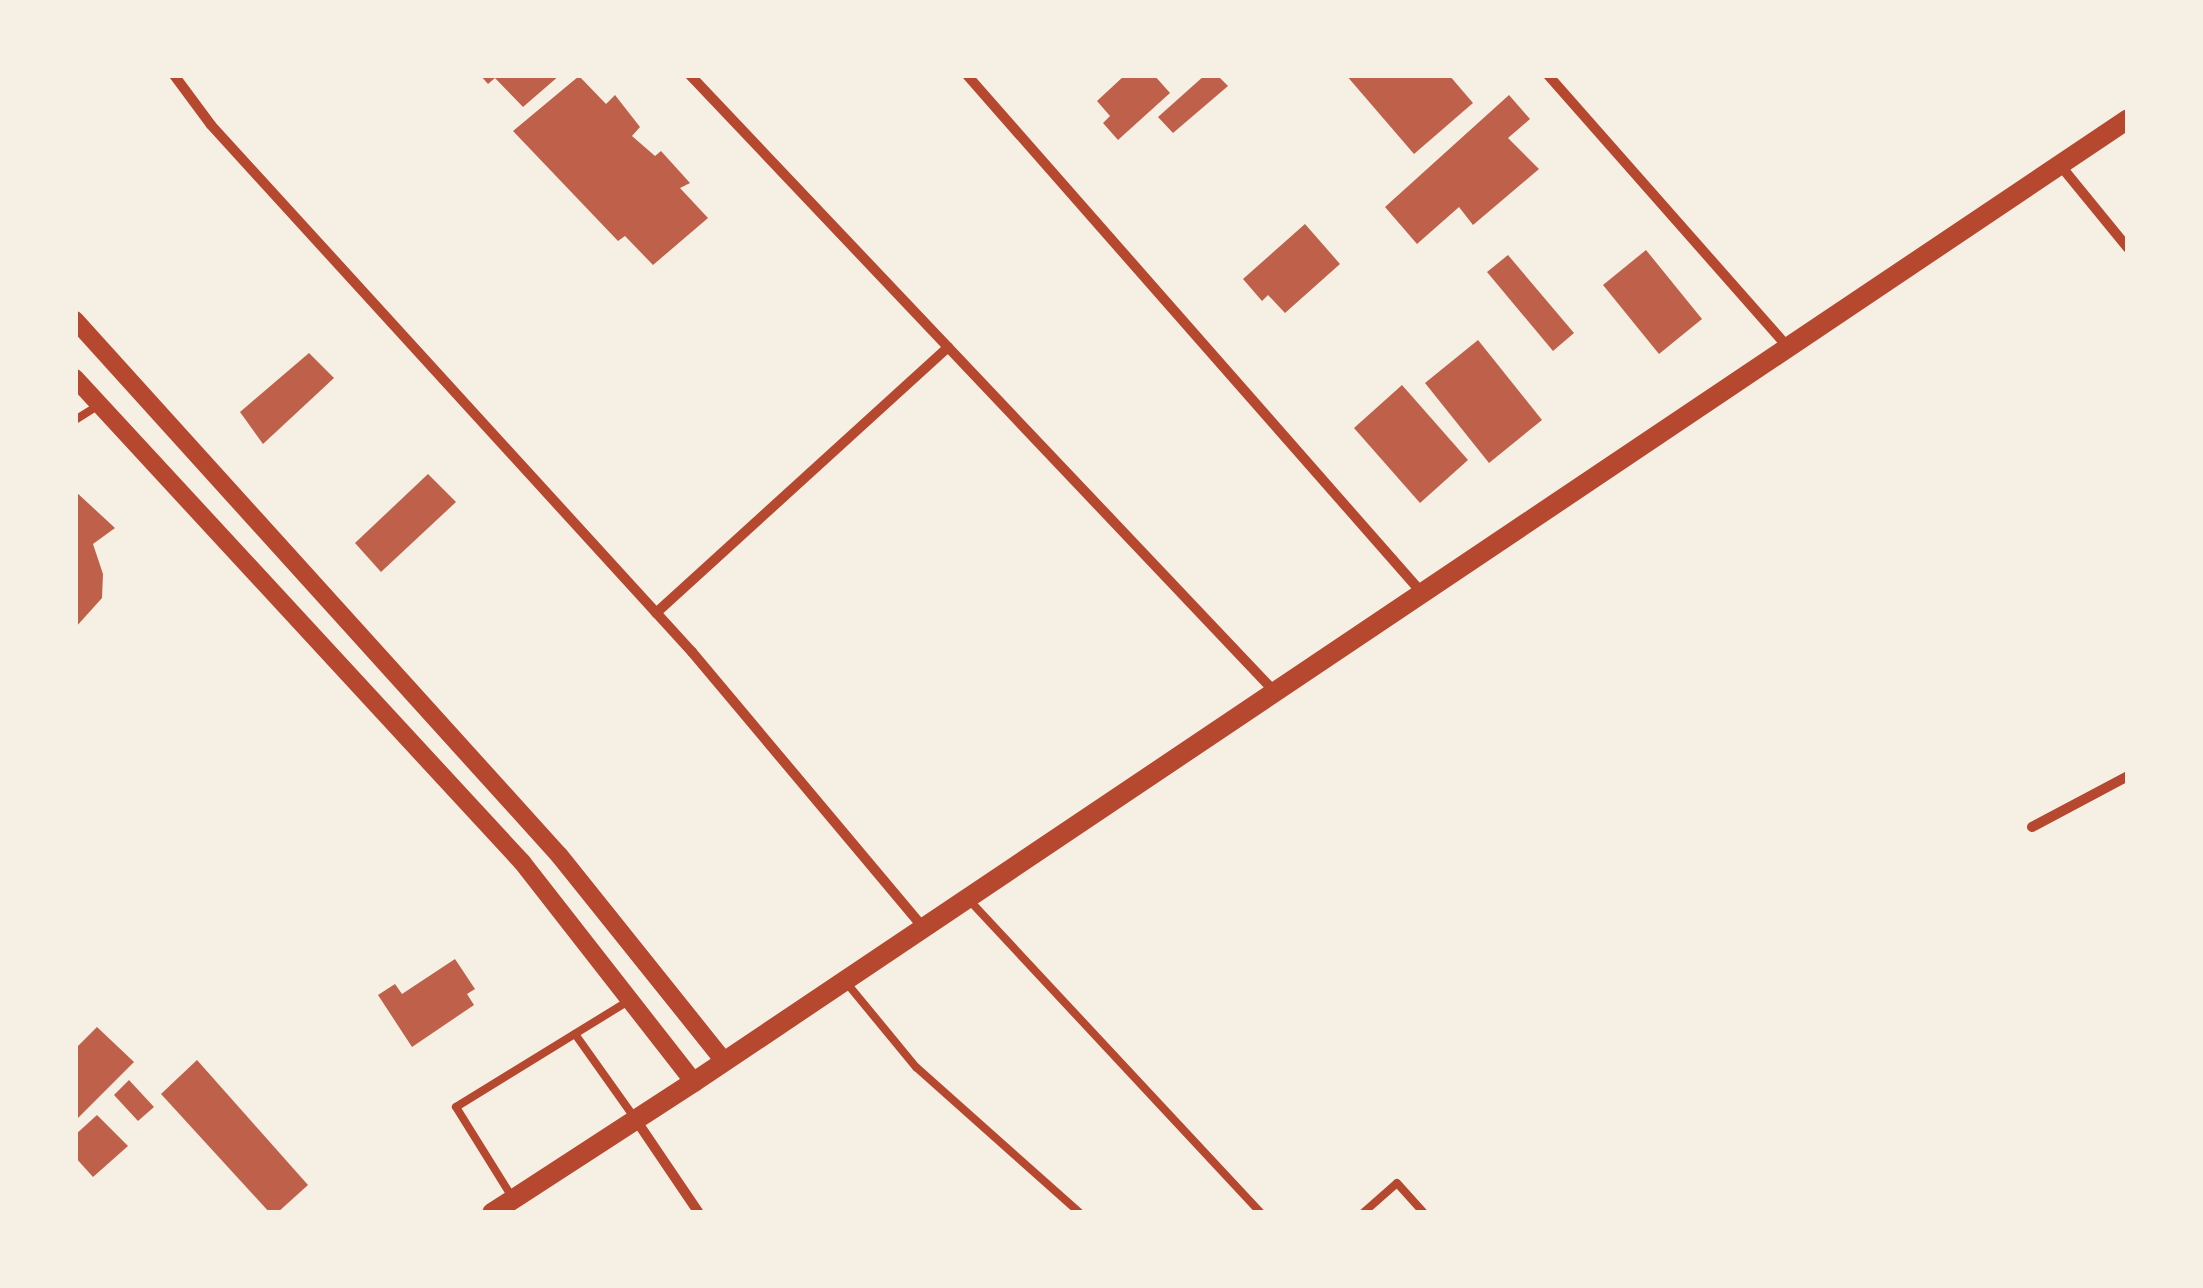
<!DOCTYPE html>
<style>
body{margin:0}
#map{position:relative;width:2203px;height:1288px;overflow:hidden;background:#f6efe4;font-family:"Fira Sans Condensed",sans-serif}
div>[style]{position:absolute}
.building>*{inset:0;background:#bf614a}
.service>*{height:8px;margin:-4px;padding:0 4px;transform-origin:4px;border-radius:4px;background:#b5482f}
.minor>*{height:10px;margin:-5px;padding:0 5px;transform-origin:5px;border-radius:5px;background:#b5482f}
.tertiary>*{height:18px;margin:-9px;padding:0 9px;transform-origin:9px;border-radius:9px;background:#b5482f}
.secondary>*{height:20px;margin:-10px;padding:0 10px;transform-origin:10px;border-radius:10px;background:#b5482f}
span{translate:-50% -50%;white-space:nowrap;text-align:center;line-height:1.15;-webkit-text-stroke:9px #f6efe4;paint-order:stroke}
.frame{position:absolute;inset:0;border:78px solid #f6efe4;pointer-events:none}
</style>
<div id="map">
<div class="building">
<i style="clip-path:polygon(480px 75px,560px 75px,523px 107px,495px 78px,488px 84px)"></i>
<i style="clip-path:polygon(1125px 75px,1154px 75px,1170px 93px,1118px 140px,1103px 123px,1110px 116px,1097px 101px)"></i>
<i style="clip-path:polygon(1205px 75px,1217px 75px,1228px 86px,1173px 133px,1158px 117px)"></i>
<i style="clip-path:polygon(1346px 75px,1449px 75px,1473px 103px,1414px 154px)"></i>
<i style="clip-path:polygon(579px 76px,606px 104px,615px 95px,640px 127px,632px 136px,655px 156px,661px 151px,690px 183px,680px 188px,708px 218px,653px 265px,625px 236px,618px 241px,513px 131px)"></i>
<i style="clip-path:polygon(1509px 95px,1530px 119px,1508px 138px,1539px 169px,1473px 225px,1459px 207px,1417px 244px,1385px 207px)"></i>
<i style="clip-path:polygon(1305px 224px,1340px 264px,1285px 313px,1268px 295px,1262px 301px,1243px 279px)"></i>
<i style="clip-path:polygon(1646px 250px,1702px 319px,1659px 354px,1603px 285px)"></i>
<i style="clip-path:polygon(1508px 255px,1574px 333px,1553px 351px,1487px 272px)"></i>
<i style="clip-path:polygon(1478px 340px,1542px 420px,1489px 463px,1425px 383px)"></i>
<i style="clip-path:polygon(309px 353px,334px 378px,263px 444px,240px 412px)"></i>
<i style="clip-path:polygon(1402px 385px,1468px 460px,1420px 503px,1354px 428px)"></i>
<i style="clip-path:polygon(428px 474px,456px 502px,381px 572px,355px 543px)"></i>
<i style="clip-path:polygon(75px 491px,115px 528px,93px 544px,103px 574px,102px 598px,75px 628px)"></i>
<i style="clip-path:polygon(455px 959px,475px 989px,467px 994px,474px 1005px,412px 1047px,378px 995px,395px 984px,402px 994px)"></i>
<i style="clip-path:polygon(97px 1027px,134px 1062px,75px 1121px,75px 1049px)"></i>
<i style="clip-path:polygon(197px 1060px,308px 1185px,277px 1213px,270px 1213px,161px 1094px)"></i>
<i style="clip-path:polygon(129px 1080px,154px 1107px,138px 1121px,114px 1095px)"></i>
<i style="clip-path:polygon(97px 1115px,128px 1146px,93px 1177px,75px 1157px,75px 1135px)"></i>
</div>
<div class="service">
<i style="left:75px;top:420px;width:28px;rotate:-32deg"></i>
<i style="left:970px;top:901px;width:427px;rotate:47deg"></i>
<i style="left:845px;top:981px;width:112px;rotate:50.5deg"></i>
<i style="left:916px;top:1067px;width:220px;rotate:41.7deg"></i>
<i style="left:575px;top:1034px;width:102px;rotate:54.6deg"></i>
<i style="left:512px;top:1197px;width:106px;rotate:-121.9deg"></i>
<i style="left:456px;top:1107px;width:204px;rotate:-31.6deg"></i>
<i style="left:1363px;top:1213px;width:45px;rotate:-41.4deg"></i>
<i style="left:1397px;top:1183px;width:40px;rotate:48deg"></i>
</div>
<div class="minor">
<i style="left:174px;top:75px;width:62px;rotate:53.5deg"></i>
<i style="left:211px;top:125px;width:714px;rotate:47.61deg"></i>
<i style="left:692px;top:652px;width:359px;rotate:50deg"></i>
<i style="left:690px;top:75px;width:849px;rotate:46.53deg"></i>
<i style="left:967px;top:75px;width:689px;rotate:48.7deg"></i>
<i style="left:1548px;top:75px;width:363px;rotate:48.6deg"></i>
<i style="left:2060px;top:165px;width:107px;rotate:50.7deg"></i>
<i style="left:656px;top:613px;width:395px;rotate:-42.3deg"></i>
<i style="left:2032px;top:827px;width:109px;rotate:-28deg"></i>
<i style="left:636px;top:1120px;width:112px;rotate:55.9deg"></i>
</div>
<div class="tertiary">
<i style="left:75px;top:320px;width:721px;rotate:47.87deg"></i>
<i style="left:559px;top:855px;width:264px;rotate:51.3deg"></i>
<i style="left:75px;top:378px;width:659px;rotate:47.28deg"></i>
<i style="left:522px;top:862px;width:279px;rotate:52deg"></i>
</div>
<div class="secondary">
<i style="left:492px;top:1213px;width:241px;rotate:-33deg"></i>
<i style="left:694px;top:1082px;width:1727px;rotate:-33.88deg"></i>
</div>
<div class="frame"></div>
</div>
